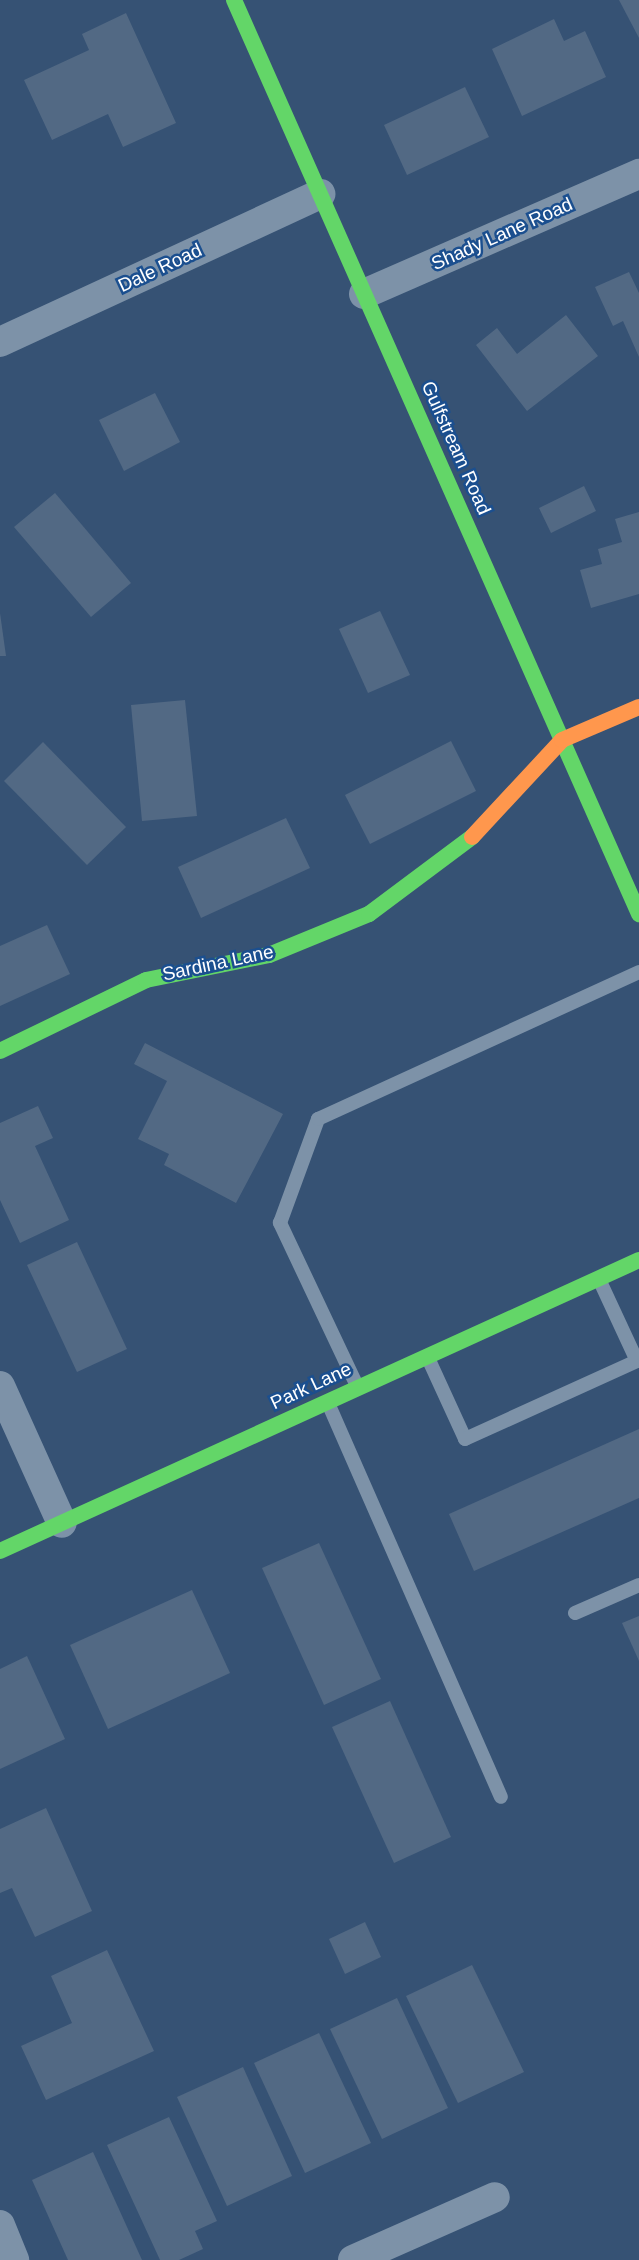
<!DOCTYPE html>
<style>
body{margin:0}
#map{position:relative;width:639px;height:2260px;overflow:hidden;background:#365274;font-family:Helvetica,sans-serif}
div>[style]{position:absolute}
.building>*{inset:0;background:#526984}
.lane>*{height:14px;margin:-7px;padding:0 7px;transform-origin:7px;border-radius:7px;background:#7d92a8}
.street>*{height:30px;margin:-15px;padding:0 15px;transform-origin:15px;border-radius:15px;background:#7d92a8}
.fast>*{height:16px;margin:-8px;padding:0 8px;transform-origin:8px;border-radius:8px;background:#63d668}
.slow>*{height:16px;margin:-8px;padding:0 8px;transform-origin:8px;border-radius:8px;background:#ff974d}
span{translate:-50% -50%;white-space:nowrap;text-align:center;line-height:1.15;-webkit-text-stroke:5px #1b4f8f;paint-order:stroke}
.street-label{font-size:19px;color:#fff}
</style>
<div id="map">
<div class="building">
<i style="clip-path:polygon(619px 0,639px 0,639px 38px)"></i>
<i style="clip-path:polygon(126px 13px,176px 123px,123px 147px,108px 114px,52px 140px,24px 80px,89px 50px,82px 34px)"></i>
<i style="clip-path:polygon(554px 19px,564px 41px,585px 31px,606px 77px,522px 116px,492px 49px)"></i>
<i style="clip-path:polygon(465px 87px,489px 137px,407px 175px,384px 125px)"></i>
<i style="clip-path:polygon(629px 272px,639px 293px,639px 357px,623px 321px,613px 326px,595px 287px)"></i>
<i style="clip-path:polygon(566px 315px,598px 356px,527px 411px,476px 345px,497px 328px,517px 354px)"></i>
<i style="clip-path:polygon(155px 393px,180px 442px,124px 471px,99px 420px)"></i>
<i style="clip-path:polygon(584px 486px,596px 511px,551px 533px,539px 508px)"></i>
<i style="clip-path:polygon(55px 493px,131px 583px,91px 617px,14px 527px)"></i>
<i style="clip-path:polygon(639px 512px,639px 594px,591px 608px,580px 570px,602px 564px,598px 549px,622px 542px,615px 519px)"></i>
<i style="clip-path:polygon(380px 611px,410px 675px,368px 693px,339px 629px)"></i>
<i style="clip-path:polygon(0 613px,6px 656px,0 656px)"></i>
<i style="clip-path:polygon(185px 700px,197px 816px,142px 821px,131px 705px)"></i>
<i style="clip-path:polygon(451px 741px,476px 791px,370px 844px,345px 795px)"></i>
<i style="clip-path:polygon(43px 742px,126px 827px,87px 865px,4px 781px)"></i>
<i style="clip-path:polygon(286px 818px,310px 868px,201px 918px,178px 867px)"></i>
<i style="clip-path:polygon(47px 925px,70px 974px,0 1006px,0 946px)"></i>
<i style="clip-path:polygon(145px 1043px,283px 1114px,236px 1203px,164px 1165px,169px 1154px,138px 1139px,167px 1081px,134px 1064px)"></i>
<i style="clip-path:polygon(38px 1106px,53px 1138px,35px 1146px,69px 1220px,20px 1243px,0 1200px,0 1123px)"></i>
<i style="clip-path:polygon(77px 1242px,127px 1349px,77px 1372px,27px 1265px)"></i>
<i style="clip-path:polygon(639px 1429px,639px 1498px,474px 1571px,449px 1514px)"></i>
<i style="clip-path:polygon(319px 1543px,381px 1679px,324px 1705px,262px 1568px)"></i>
<i style="clip-path:polygon(192px 1590px,230px 1673px,108px 1729px,70px 1645px)"></i>
<i style="clip-path:polygon(639px 1616px,639px 1661px,622px 1623px)"></i>
<i style="clip-path:polygon(27px 1656px,65px 1739px,0 1769px,0 1669px)"></i>
<i style="clip-path:polygon(390px 1701px,451px 1837px,394px 1863px,332px 1727px)"></i>
<i style="clip-path:polygon(46px 1808px,92px 1911px,35px 1937px,12px 1888px,0 1893px,0 1829px)"></i>
<i style="clip-path:polygon(365px 1922px,381px 1957px,345px 1974px,329px 1939px)"></i>
<i style="clip-path:polygon(107px 1950px,154px 2051px,46px 2100px,21px 2046px,72px 2023px,51px 1976px)"></i>
<i style="clip-path:polygon(472px 1965px,524px 2072px,458px 2103px,406px 1996px)"></i>
<i style="clip-path:polygon(397px 1998px,448px 2108px,382px 2139px,330px 2029px)"></i>
<i style="clip-path:polygon(319px 2033px,371px 2143px,305px 2173px,254px 2063px)"></i>
<i style="clip-path:polygon(243px 2067px,292px 2176px,227px 2206px,177px 2097px)"></i>
<i style="clip-path:polygon(169px 2117px,217px 2221px,195px 2231px,203px 2249px,179px 2260px,160px 2260px,107px 2145px)"></i>
<i style="clip-path:polygon(93px 2152px,142px 2260px,68px 2260px,32px 2180px)"></i>
</div>
<div class="lane">
<i style="left:428px;top:1358px;width:89px;rotate:65.4deg"></i>
<i style="left:465px;top:1439px;width:189px;rotate:-24.4deg"></i>
<i style="left:637px;top:1361px;width:90px;rotate:-114.9deg"></i>
<i style="left:358px;top:1388px;width:183px;rotate:-115.3deg"></i>
<i style="left:280px;top:1223px;width:111px;rotate:-69.9deg"></i>
<i style="left:318px;top:1119px;width:353px;rotate:-24.6deg"></i>
<i style="left:328px;top:1403px;width:430px;rotate:66.3deg"></i>
<i style="left:575px;top:1613px;width:70px;rotate:-23.6deg"></i>
</div>
<div class="street">
<i style="left:364px;top:294px;width:300px;rotate:-23.6deg"></i>
<i style="left:0;top:342px;width:353px;rotate:-24.8deg"></i>
<i style="left:0;top:1386px;width:150px;rotate:65.7deg"></i>
<i style="left:0;top:2225px;width:38px;rotate:68deg"></i>
<i style="left:353px;top:2260px;width:155px;rotate:-23.9deg"></i>
</div>
<div class="fast">
<i style="left:234px;top:0;width:1000px;rotate:66.1deg"></i>
<i style="left:0;top:1051px;width:162px;rotate:-25.9deg"></i>
<i style="left:146px;top:980px;width:126px;rotate:-11.5deg"></i>
<i style="left:269px;top:955px;width:108px;rotate:-22.3deg"></i>
<i style="left:369px;top:914px;width:129px;rotate:-36.8deg"></i>
<i style="left:0;top:1551px;width:702px;rotate:-24.48deg"></i>
</div>
<div class="slow">
<i style="left:472px;top:837px;width:132px;rotate:-47.1deg"></i>
<i style="left:562px;top:740px;width:84px;rotate:-23.2deg"></i>
</div>
<div class="street-label">
<span style="left:502px;top:234px;rotate:-24deg">Shady Lane Road</span>
<span style="left:160px;top:268px;rotate:-25deg">Dale Road</span>
<span style="left:456px;top:448px;rotate:66deg">Gulfstream Road</span>
<span style="left:218px;top:963px;rotate:-12deg">Sardina Lane</span>
<span style="left:311px;top:1386px;rotate:-25deg">Park Lane</span>
</div>
</div>
